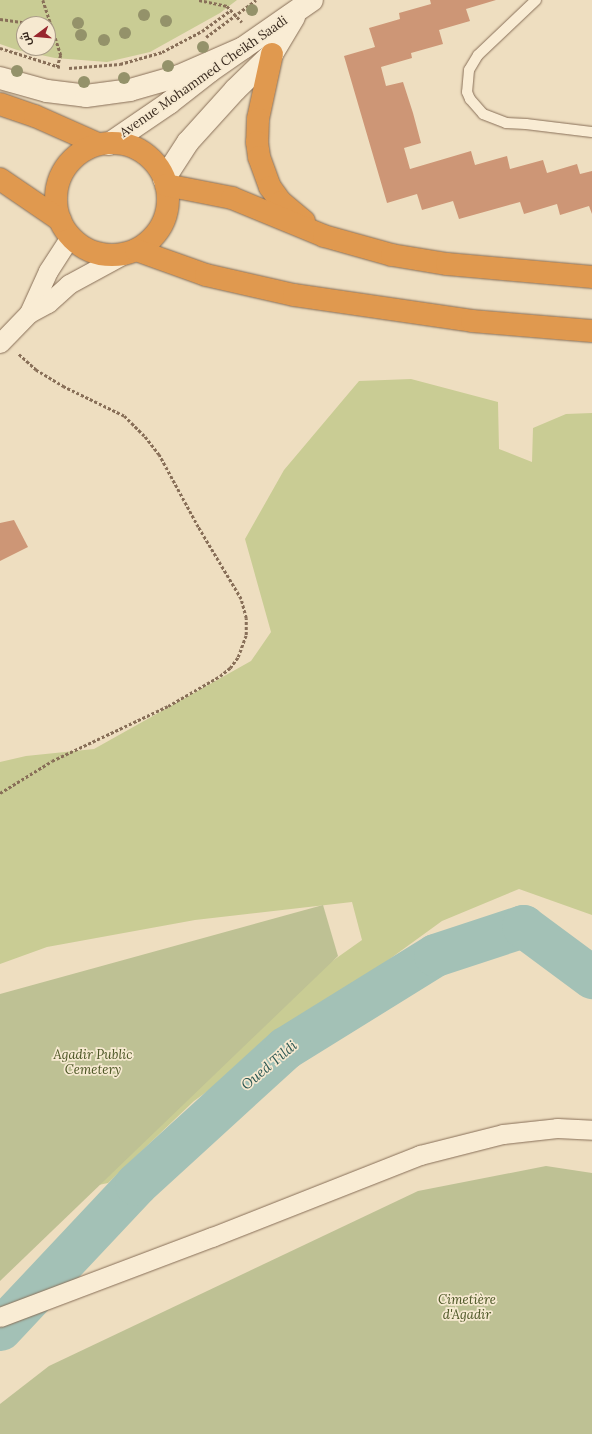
<!DOCTYPE html>
<meta charset="utf-8">
<style>
body{margin:0}
#map{position:relative;width:592px;height:1434px;overflow:hidden;background:#eedec0;font-family:Lora,Cairo,serif}
div>[style]{position:absolute}
.green>*{inset:0;background:#c9cc94}
.cemetery>*{inset:0;background:#bec194}
.river>*{height:43px;margin:-21.5px;padding:0 21.5px;transform-origin:21.5px;border-radius:21.5px;background:#a3c1b6}
.building>*{inset:0;background:#cd9676}
.path>*{height:2.5px;margin-top:-1.25px;transform-origin:0;background:repeating-linear-gradient(90deg,#886f58 0 3px,transparent 0 5px)}
.roads{filter:drop-shadow(0 0 1px #886f58) drop-shadow(0 0 1px #886f58)}
.lane>*{height:10px;margin:-5px;padding:0 5px;transform-origin:5px;border-radius:5px;background:#f9ecd4}
.street>*{height:19px;margin:-9.5px;padding:0 9.5px;transform-origin:9.5px;border-radius:9.5px;background:#f9ecd4}
.secondary>*{height:22px;margin:-11px;padding:0 11px;transform-origin:11px;border-radius:11px;background:#f9ecd4}
.highway>*{height:22px;margin:-11px;padding:0 11px;transform-origin:11px;border-radius:11px;background:#e0994f}
.highway>.ring{margin:-11px;padding:0;box-sizing:content-box;background:none;border:22px solid #e0994f;border-radius:50%}
.trees>*{width:12px;height:12px;margin:-6px;border-radius:50%;background:#94926a}
span{translate:-50% -50%;white-space:nowrap;text-align:center;line-height:1.15;-webkit-text-stroke:3.5px #f6e9d0;paint-order:stroke}
.street-label{font-size:13px;color:#37281d}
.park-label{font-size:13px;color:#4a5423;font-style:italic}
.water-label{font-size:14px;color:#2c5752;font-style:italic}
.north{position:absolute;left:16px;top:16px;width:40px;height:40px;box-sizing:border-box;background:#f6e9d0;border:1px solid #aa9c88;border-radius:50%;rotate:254deg;font-size:11px;font-weight:700;line-height:16px;text-align:center;color:#37281d}
.north::after{content:'';display:block;margin:auto;width:14px;height:18px;background:#98272e;clip-path:polygon(50% 0,100% 100%,50% 72%,0 100%)}
</style>
<div id="map">
<div class="green">
<i style="clip-path:polygon(evenodd,0 0,237px 0,220px 13px,150px 52px,107px 62px,55px 58px,17px 50px,0 44px,0 0,24px 24px,48px 24px,48px 48px,24px 48px,24px 24px)"></i>
<i style="clip-path:polygon(411px 379px,498px 402px,499px 449px,532px 462px,533px 428px,566px 414px,592px 413px,592px 915px,519px 889px,442px 921px,194px 1101px,108px 1183px,75px 1190px,194px 1059px,362px 940px,352px 902px,195px 920px,47px 947px,0 964px,0 762px,26px 756px,94px 749px,251px 661px,271px 632px,245px 539px,284px 470px,359px 381px)"></i>
</div>
<div class="cemetery">
<i style="clip-path:polygon(323px 905px,338px 956px,0 1281px,0 994px)"></i>
<i style="clip-path:polygon(546px 1166px,592px 1173px,592px 1434px,0 1434px,0 1404px,49px 1366px,418px 1191px)"></i>
</div>
<div class="river">
<i style="left:0;top:1329px;width:199px;rotate:-46.8deg"></i>
<i style="left:136px;top:1184px;width:202px;rotate:-42.4deg"></i>
<i style="left:285px;top:1048px;width:176px;rotate:-31.8deg"></i>
<i style="left:435px;top:955px;width:93px;rotate:-18.2deg"></i>
<i style="left:523px;top:926px;width:86px;rotate:36.5deg"></i>
</div>
<div class="building">
<i style="clip-path:polygon(430px 0,496px 0,466px 9px,470px 21px,439px 30px,443px 44px,411px 53px,412px 58px,381px 67px,386px 86px,403px 82px,413px 113px,421px 143px,404px 148px,410px 169px,471px 151px,475px 165px,507px 156px,510px 169px,543px 160px,547px 173px,577px 164px,580px 174px,592px 171px,592px 214px,589px 206px,560px 215px,557px 204px,524px 214px,520px 202px,459px 219px,453px 201px,422px 210px,417px 194px,387px 203px,344px 56px,375px 47px,369px 28px,400px 19px,399px 13px,431px 4px)"></i>
<i style="clip-path:polygon(14px 520px,28px 547px,0 561px,0 523px)"></i>
</div>
<div class="path">
<i style="left:43px;top:0;width:58px;rotate:71.9deg"></i>
<i style="left:61px;top:55px;width:14px;rotate:107deg"></i>
<i style="left:199px;top:0;width:29px;rotate:12deg"></i>
<i style="left:227px;top:6px;width:22px;rotate:47deg"></i>
<i style="left:0;top:19px;width:29px;rotate:8deg"></i>
<i style="left:29px;top:23px;width:23px;rotate:2deg"></i>
<i style="left:206px;top:37px;width:62px;rotate:-36.5deg"></i>
<i style="left:0;top:48px;width:63px;rotate:17.6deg"></i>
<i style="left:69px;top:68px;width:51px;rotate:-4.5deg"></i>
<i style="left:120px;top:64px;width:44px;rotate:-15.9deg"></i>
<i style="left:162px;top:52px;width:45px;rotate:-27.7deg"></i>
<i style="left:202px;top:31px;width:36px;rotate:-36deg"></i>
<i style="left:0;top:793px;width:61px;rotate:-31.6deg"></i>
<i style="left:52px;top:761px;width:128px;rotate:-25.4deg"></i>
<i style="left:168px;top:706px;width:60px;rotate:-30deg"></i>
<i style="left:220px;top:676px;width:13px;rotate:-39deg"></i>
<i style="left:230px;top:668px;width:14px;rotate:-54deg"></i>
<i style="left:238px;top:657px;width:23px;rotate:-70deg"></i>
<i style="left:246px;top:635px;width:17px;rotate:-90deg"></i>
<i style="left:246px;top:618px;width:20px;rotate:-105deg"></i>
<i style="left:241px;top:599px;width:84px;rotate:-120.8deg"></i>
<i style="left:198px;top:527px;width:82px;rotate:-118.4deg"></i>
<i style="left:159px;top:455px;width:24px;rotate:-128deg"></i>
<i style="left:144px;top:436px;width:28px;rotate:-135deg"></i>
<i style="left:124px;top:416px;width:67px;rotate:-154.2deg"></i>
<i style="left:64px;top:387px;width:33px;rotate:-149deg"></i>
<i style="left:36px;top:370px;width:24px;rotate:-138deg"></i>
</div>
<div class="roads">
<div class="lane">
<i style="left:536px;top:0;width:80px;rotate:136.5deg"></i>
<i style="left:478px;top:55px;width:17px;rotate:121deg"></i>
<i style="left:469px;top:70px;width:22px;rotate:95deg"></i>
<i style="left:467px;top:92px;width:8px;rotate:67deg"></i>
<i style="left:470px;top:99px;width:20px;rotate:49deg"></i>
<i style="left:483px;top:114px;width:25px;rotate:21deg"></i>
<i style="left:506px;top:123px;width:20px;rotate:3deg"></i>
<i style="left:526px;top:124px;width:66px;rotate:6.9deg"></i>
</div>
<div class="street">
<i style="left:29px;top:313px;width:46px;rotate:-65.7deg"></i>
<i style="left:48px;top:271px;width:40px;rotate:-57.1deg"></i>
<i style="left:0;top:343px;width:42px;rotate:-46deg"></i>
<i style="left:29px;top:313px;width:21px;rotate:-28deg"></i>
<i style="left:48px;top:303px;width:28px;rotate:-42deg"></i>
<i style="left:69px;top:284px;width:65px;rotate:-28.5deg"></i>
<i style="left:0;top:1317px;width:227px;rotate:-20.7deg"></i>
<i style="left:212px;top:1237px;width:224px;rotate:-21.5deg"></i>
<i style="left:420px;top:1155px;width:86px;rotate:-14.2deg"></i>
<i style="left:503px;top:1134px;width:54px;rotate:-6.3deg"></i>
<i style="left:557px;top:1128px;width:35px;rotate:3deg"></i>
</div>
<div class="secondary">
<i style="left:0;top:78px;width:49px;rotate:15.5deg"></i>
<i style="left:47px;top:91px;width:39px;rotate:7deg"></i>
<i style="left:86px;top:96px;width:44px;rotate:-7.8deg"></i>
<i style="left:130px;top:90px;width:51px;rotate:-15.9deg"></i>
<i style="left:179px;top:76px;width:70px;rotate:-23.6deg"></i>
<i style="left:109px;top:144px;width:73px;rotate:-34.3deg"></i>
<i style="left:169px;top:103px;width:52px;rotate:-38deg"></i>
<i style="left:210px;top:71px;width:124px;rotate:-34.8deg"></i>
<i style="left:164px;top:179px;width:44px;rotate:-57deg"></i>
<i style="left:188px;top:142px;width:70px;rotate:-47.9deg"></i>
<i style="left:235px;top:90px;width:52px;rotate:-44.2deg"></i>
<i style="left:272px;top:54px;width:43px;rotate:-59.3deg"></i>
</div>
<div class="highway">
<i style="left:272px;top:54px;width:66px;rotate:102.2deg"></i>
<i style="left:258px;top:119px;width:23px;rotate:92deg"></i>
<i style="left:257px;top:142px;width:15px;rotate:82deg"></i>
<i style="left:259px;top:157px;width:32px;rotate:70deg"></i>
<i style="left:270px;top:187px;width:19px;rotate:54deg"></i>
<i style="left:281px;top:202px;width:30px;rotate:40deg"></i>
<i style="left:0;top:104px;width:37px;rotate:19deg"></i>
<i style="left:35px;top:116px;width:69px;rotate:24deg"></i>
<i class="ring" style="left:56px;top:143px;width:90px;height:90px"></i>
<i style="left:0;top:179px;width:73px;rotate:34.3deg"></i>
<i style="left:166px;top:185px;width:67px;rotate:11.1deg"></i>
<i style="left:232px;top:198px;width:100px;rotate:22.4deg"></i>
<i style="left:324px;top:236px;width:71px;rotate:15.6deg"></i>
<i style="left:392px;top:255px;width:56px;rotate:9.3deg"></i>
<i style="left:447px;top:264px;width:146px;rotate:5.1deg"></i>
<i style="left:136px;top:250px;width:74px;rotate:19.7deg"></i>
<i style="left:206px;top:275px;width:90px;rotate:12.8deg"></i>
<i style="left:294px;top:295px;width:180px;rotate:8.3deg"></i>
<i style="left:472px;top:321px;width:120px;rotate:4.8deg"></i>
</div>
</div>
<div class="trees">
<i style="left:252px;top:10px"></i>
<i style="left:144px;top:15px"></i>
<i style="left:166px;top:21px"></i>
<i style="left:78px;top:23px"></i>
<i style="left:125px;top:33px"></i>
<i style="left:81px;top:35px"></i>
<i style="left:104px;top:40px"></i>
<i style="left:203px;top:47px"></i>
<i style="left:168px;top:66px"></i>
<i style="left:17px;top:71px"></i>
<i style="left:124px;top:78px"></i>
<i style="left:84px;top:82px"></i>
</div>
<div class="street-label">
<span style="left:204px;top:77px;rotate:-35deg">Avenue Mohammed Cheikh Saadi</span>
</div>
<div class="park-label">
<span style="left:93px;top:1063px">Agadir Public<br>Cemetery</span>
<span style="left:467px;top:1308px">Cimetière<br>d'Agadir</span>
</div>
<div class="water-label">
<span style="left:269px;top:1065px;rotate:-40deg">Oued Tildi</span>
</div>
<div class="north">ش</div>
</div>
